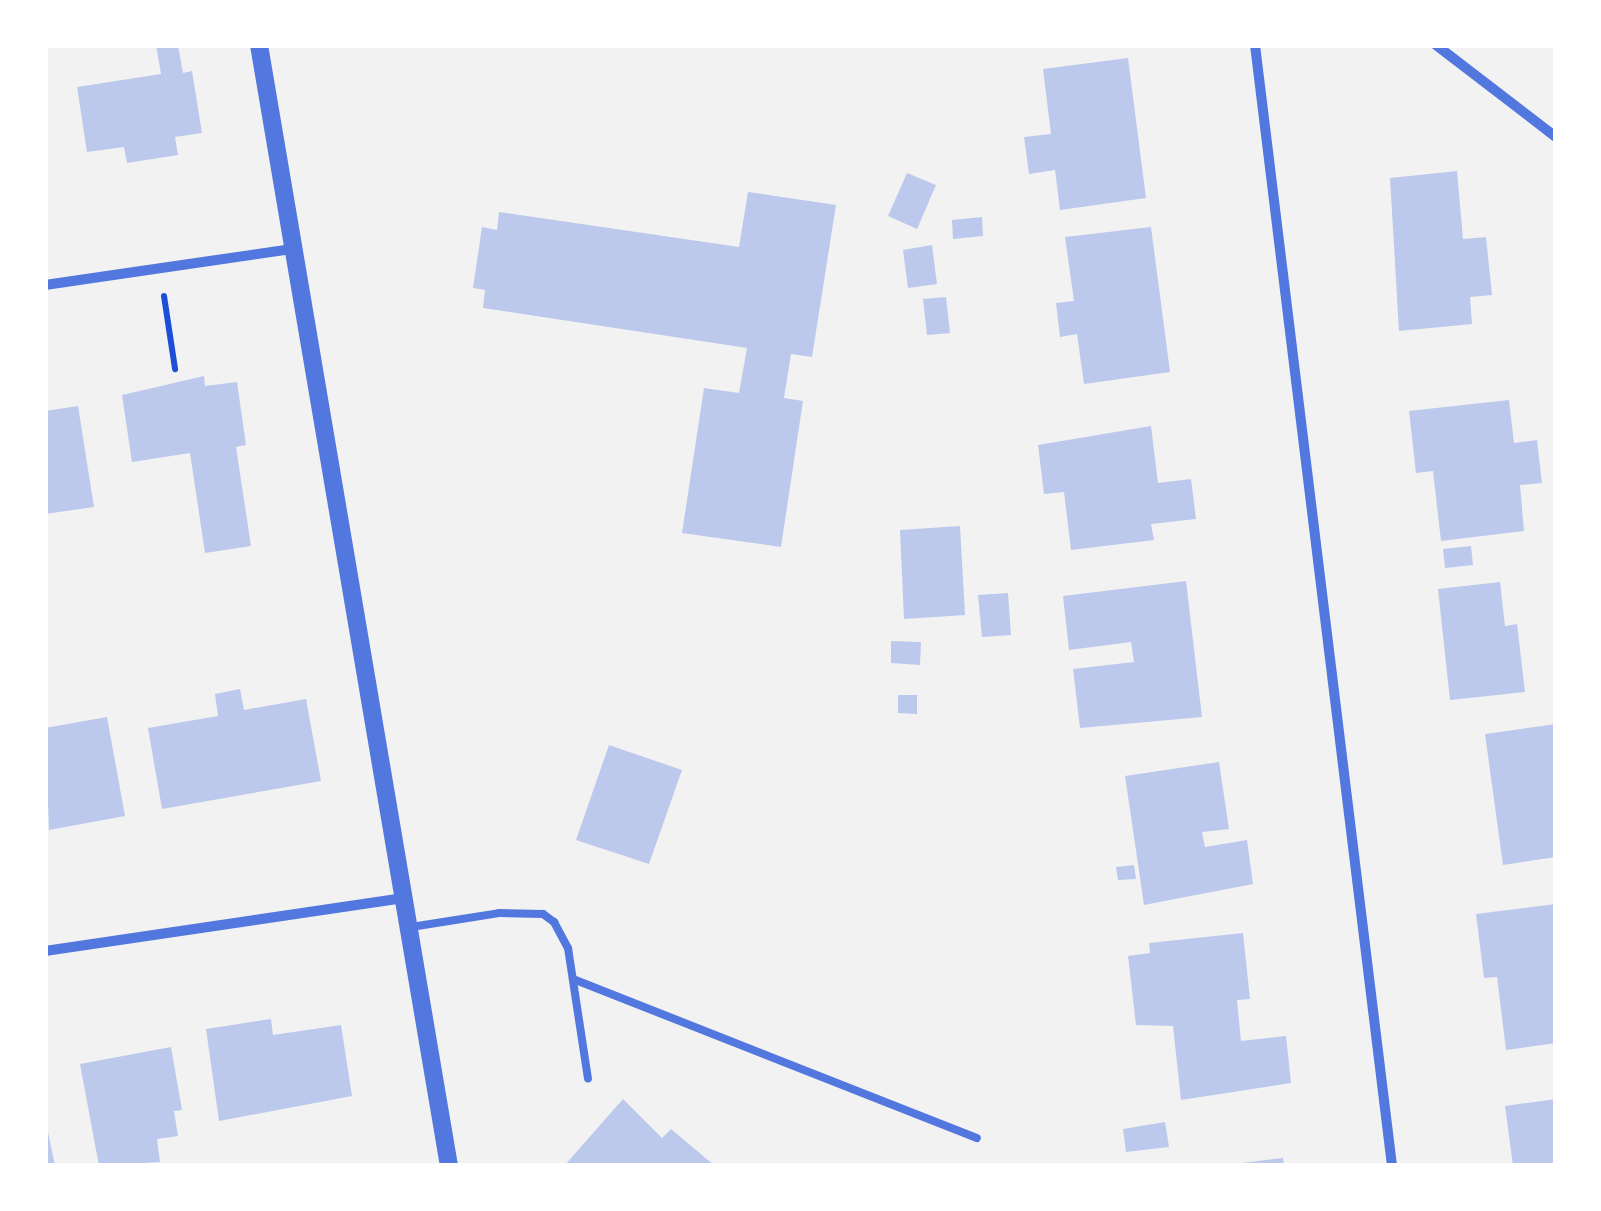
<!DOCTYPE html>
<style>
body{margin:0}
#map{position:relative;width:1601px;height:1211px;overflow:hidden;background:#f2f2f2;font-family:Quicksand,sans-serif}
div>[style]{position:absolute}
.building>*{inset:0;background:#bdc9ec}
.path>*{height:6px;margin:-3px;padding:0 3px;transform-origin:3px;border-radius:3px;background:#1d4ed8}
.service>*{height:8px;margin:-4px;padding:0 4px;transform-origin:4px;border-radius:4px;background:#5277de}
.minor>*{height:10px;margin:-5px;padding:0 5px;transform-origin:5px;border-radius:5px;background:#5277de}
.tertiary>*{height:18px;margin:-9px;padding:0 9px;transform-origin:9px;border-radius:9px;background:#5277de}
span{translate:-50% -50%;white-space:nowrap;text-align:center;line-height:1.15;-webkit-text-stroke:10px #fff;paint-order:stroke}
.frame{position:absolute;inset:0;border:48px solid #fff;pointer-events:none}
</style>
<div id="map">
<div class="building">
<i style="clip-path:polygon(156px 45px,178px 45px,183px 73px,192px 71px,202px 133px,175px 137px,178px 155px,127px 163px,124px 147px,87px 152px,77px 87px,161px 74px)"></i>
<i style="clip-path:polygon(1128px 58px,1146px 198px,1060px 210px,1055px 170px,1029px 174px,1024px 137px,1051px 134px,1043px 69px)"></i>
<i style="clip-path:polygon(1457px 171px,1463px 239px,1486px 237px,1492px 295px,1470px 297px,1472px 324px,1399px 331px,1390px 178px)"></i>
<i style="clip-path:polygon(907px 173px,936px 185px,917px 229px,888px 216px)"></i>
<i style="clip-path:polygon(748px 192px,836px 205px,812px 357px,791px 354px,784px 398px,803px 401px,781px 547px,682px 533px,704px 388px,739px 393px,747px 348px,483px 308px,485px 290px,473px 288px,482px 227px,497px 230px,499px 212px,739px 247px)"></i>
<i style="clip-path:polygon(982px 217px,983px 236px,953px 239px,952px 220px)"></i>
<i style="clip-path:polygon(1151px 227px,1170px 372px,1084px 384px,1077px 334px,1060px 337px,1056px 303px,1074px 301px,1065px 237px)"></i>
<i style="clip-path:polygon(932px 245px,937px 284px,908px 288px,903px 250px)"></i>
<i style="clip-path:polygon(946px 297px,950px 333px,927px 335px,923px 299px)"></i>
<i style="clip-path:polygon(204px 376px,205px 386px,237px 382px,246px 445px,236px 447px,251px 546px,205px 553px,190px 453px,132px 462px,122px 395px)"></i>
<i style="clip-path:polygon(1509px 400px,1514px 443px,1537px 440px,1542px 483px,1520px 485px,1524px 531px,1441px 541px,1433px 471px,1416px 473px,1409px 411px)"></i>
<i style="clip-path:polygon(78px 406px,94px 507px,45px 514px,45px 411px)"></i>
<i style="clip-path:polygon(1151px 426px,1158px 483px,1191px 479px,1196px 519px,1151px 524px,1154px 540px,1071px 550px,1064px 492px,1044px 494px,1038px 445px)"></i>
<i style="clip-path:polygon(960px 526px,965px 615px,904px 619px,900px 530px)"></i>
<i style="clip-path:polygon(1471px 546px,1473px 565px,1445px 568px,1443px 549px)"></i>
<i style="clip-path:polygon(1186px 581px,1202px 717px,1080px 728px,1073px 669px,1134px 662px,1131px 642px,1069px 650px,1063px 596px)"></i>
<i style="clip-path:polygon(1500px 582px,1505px 626px,1517px 624px,1525px 692px,1450px 700px,1438px 589px)"></i>
<i style="clip-path:polygon(1008px 593px,1011px 635px,982px 637px,978px 595px)"></i>
<i style="clip-path:polygon(891px 641px,921px 642px,920px 665px,891px 663px)"></i>
<i style="clip-path:polygon(240px 689px,244px 710px,306px 699px,321px 781px,162px 809px,148px 728px,218px 716px,215px 694px)"></i>
<i style="clip-path:polygon(898px 695px,917px 695px,917px 714px,898px 713px)"></i>
<i style="clip-path:polygon(107px 717px,125px 816px,49px 830px,45px 728px)"></i>
<i style="clip-path:polygon(1556px 724px,1556px 857px,1503px 865px,1485px 734px)"></i>
<i style="clip-path:polygon(609px 745px,682px 770px,649px 864px,576px 840px)"></i>
<i style="clip-path:polygon(1219px 762px,1229px 829px,1202px 832px,1205px 847px,1247px 840px,1253px 884px,1144px 905px,1125px 776px)"></i>
<i style="clip-path:polygon(1134px 865px,1136px 879px,1118px 880px,1116px 867px)"></i>
<i style="clip-path:polygon(1556px 904px,1556px 1043px,1506px 1050px,1497px 977px,1484px 978px,1476px 914px)"></i>
<i style="clip-path:polygon(1243px 933px,1250px 999px,1237px 1000px,1241px 1041px,1286px 1036px,1291px 1083px,1181px 1100px,1173px 1026px,1136px 1025px,1128px 956px,1150px 953px,1149px 943px)"></i>
<i style="clip-path:polygon(271px 1019px,273px 1035px,341px 1025px,352px 1096px,219px 1121px,206px 1029px)"></i>
<i style="clip-path:polygon(171px 1047px,182px 1110px,174px 1111px,178px 1136px,157px 1139px,160px 1162px,99px 1166px,80px 1064px)"></i>
<i style="clip-path:polygon(623px 1099px,662px 1138px,671px 1129px,715px 1166px,564px 1166px)"></i>
<i style="clip-path:polygon(1556px 1099px,1556px 1166px,1513px 1166px,1505px 1106px)"></i>
<i style="clip-path:polygon(1165px 1122px,1169px 1147px,1126px 1152px,1123px 1129px)"></i>
<i style="clip-path:polygon(45px 1127px,47px 1127px,55px 1166px,45px 1166px)"></i>
<i style="clip-path:polygon(1283px 1158px,1284px 1166px,1234px 1166px,1234px 1164px)"></i>
</div>
<div class="path">
<i style="left:164px;top:296px;width:74px;rotate:81.4deg"></i>
</div>
<div class="service">
<i style="left:411px;top:927px;width:89px;rotate:-9deg"></i>
<i style="left:499px;top:913px;width:44px;rotate:1.3deg"></i>
<i style="left:543px;top:914px;width:14px;rotate:36deg"></i>
<i style="left:554px;top:922px;width:30px;rotate:62deg"></i>
<i style="left:568px;top:948px;width:132px;rotate:81.3deg"></i>
<i style="left:573px;top:979px;width:434px;rotate:21.5deg"></i>
</div>
<div class="minor">
<i style="left:1255px;top:45px;width:1129px;rotate:83.03deg"></i>
<i style="left:1436px;top:45px;width:151px;rotate:37.5deg"></i>
<i style="left:45px;top:285px;width:250px;rotate:-8.3deg"></i>
<i style="left:45px;top:951px;width:361px;rotate:-8.4deg"></i>
</div>
<div class="tertiary">
<i style="left:259px;top:45px;width:1137px;rotate:80.38deg"></i>
</div>
<div class="frame"></div>
</div>
